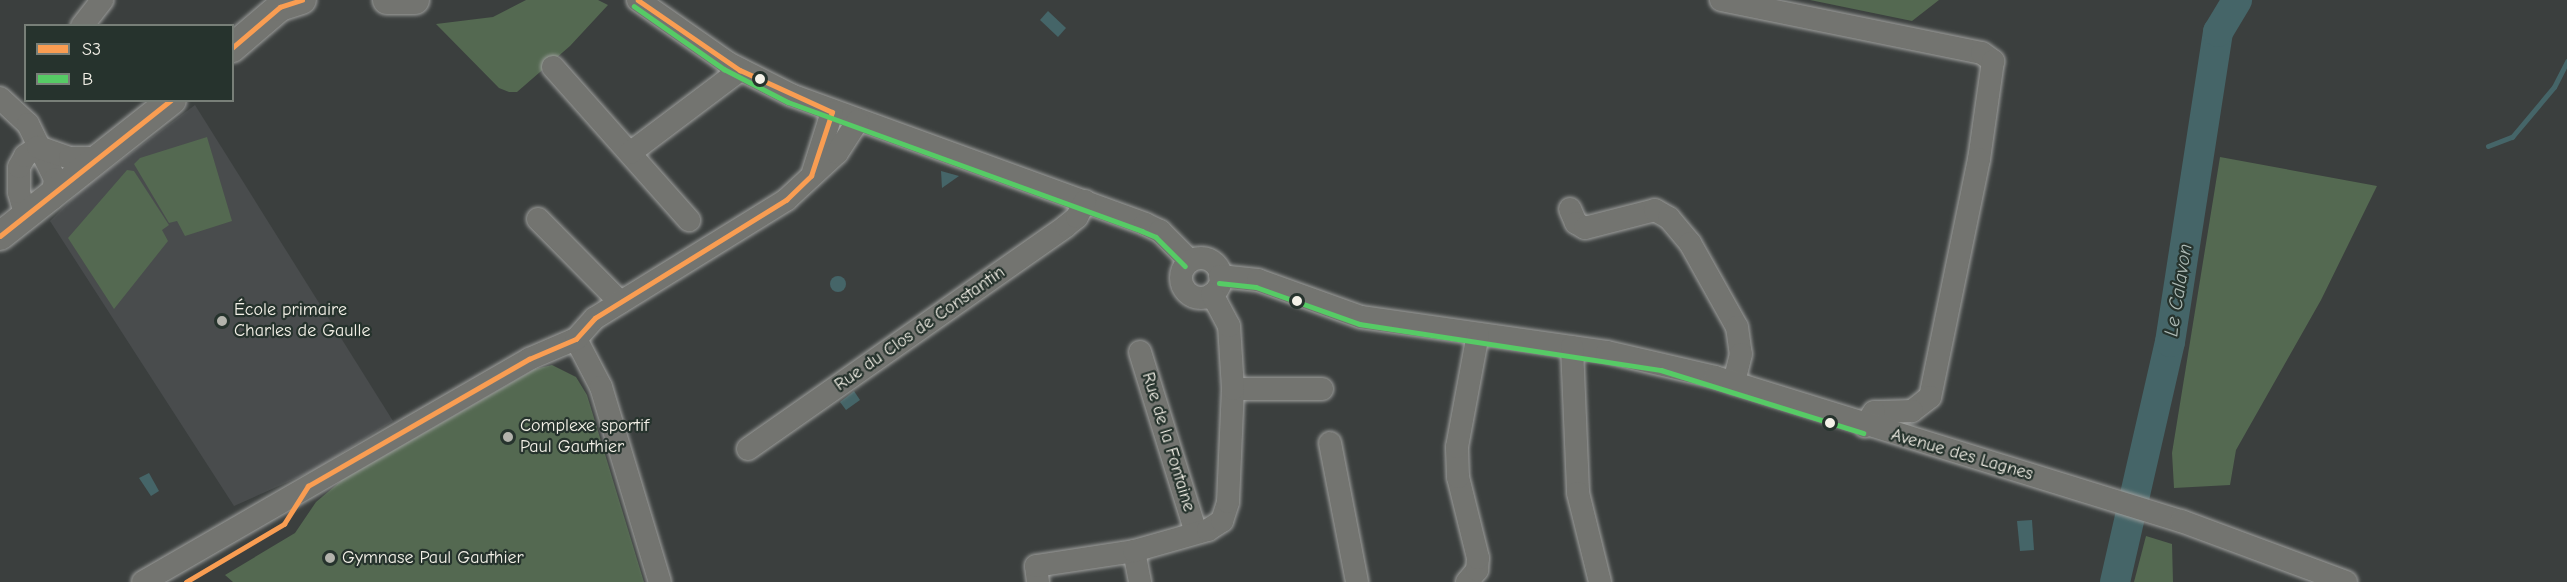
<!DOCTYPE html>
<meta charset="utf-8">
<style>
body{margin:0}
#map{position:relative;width:2567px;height:582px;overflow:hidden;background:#3b3f3e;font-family:"Comic Neue",sans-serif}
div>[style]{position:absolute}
.built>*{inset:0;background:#494c4d}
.green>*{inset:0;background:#546951}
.water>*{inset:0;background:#456568}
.round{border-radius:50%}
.stream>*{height:5px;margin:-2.5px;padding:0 2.5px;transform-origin:2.5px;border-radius:2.5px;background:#456568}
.river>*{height:30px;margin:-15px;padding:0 15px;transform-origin:15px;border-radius:15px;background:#456568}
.roads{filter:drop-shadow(0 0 2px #9fa09e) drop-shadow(0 0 2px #9fa09e)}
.minor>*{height:22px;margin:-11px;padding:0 11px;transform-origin:11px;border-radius:11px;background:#737470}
.minor>.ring{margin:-11px;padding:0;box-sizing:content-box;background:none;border:22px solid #737470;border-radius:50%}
.major>*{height:28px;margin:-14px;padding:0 14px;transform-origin:14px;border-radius:14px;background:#737470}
.bus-1>*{height:4.5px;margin:-2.25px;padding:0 2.25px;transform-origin:2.25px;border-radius:2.25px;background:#f99d52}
.bus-2>*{height:4.5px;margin:-2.25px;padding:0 2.25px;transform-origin:2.25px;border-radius:2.25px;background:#56cb65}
.dots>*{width:16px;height:16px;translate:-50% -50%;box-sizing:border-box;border:3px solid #26332d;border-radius:50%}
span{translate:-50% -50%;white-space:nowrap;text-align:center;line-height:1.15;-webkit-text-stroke:4.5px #26332d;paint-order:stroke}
.poi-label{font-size:18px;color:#f4f1e8}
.left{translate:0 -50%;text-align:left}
.street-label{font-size:18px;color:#f4f1e8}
.water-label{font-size:20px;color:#aebbb6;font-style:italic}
.legend{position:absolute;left:24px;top:24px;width:210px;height:78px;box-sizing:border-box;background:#26332d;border:2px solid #787f78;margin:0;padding:8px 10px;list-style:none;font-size:18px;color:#f4f1e8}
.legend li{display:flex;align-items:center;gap:12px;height:30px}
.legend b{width:30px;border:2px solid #787f78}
</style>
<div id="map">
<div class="built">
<i style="clip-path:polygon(195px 105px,393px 421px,315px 470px,234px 506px,50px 221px,81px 190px)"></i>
</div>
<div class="green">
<i style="clip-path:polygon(526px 0,598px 0,608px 5px,570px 46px,517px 92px,509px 92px,499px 88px,436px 24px,493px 17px)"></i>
<i style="clip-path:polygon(1810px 0,1939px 0,1912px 21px)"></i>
<i style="clip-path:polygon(207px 137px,232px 221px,185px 236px,177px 221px,169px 223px,134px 164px,140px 158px)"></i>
<i style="clip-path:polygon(2220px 157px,2377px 186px,2321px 300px,2236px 450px,2230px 485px,2174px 488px,2172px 453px)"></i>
<i style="clip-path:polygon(127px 170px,134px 171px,169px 225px,162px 230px,168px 241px,114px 309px,68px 238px)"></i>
<i style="clip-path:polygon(552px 365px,576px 377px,587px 395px,644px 582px,233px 582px,225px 575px,295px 533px,316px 502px,342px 480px,535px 369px)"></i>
<i style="clip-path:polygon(2146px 536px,2172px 544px,2173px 582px,2134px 582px)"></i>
</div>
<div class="water">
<i style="clip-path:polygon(1048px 11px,1066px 28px,1058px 37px,1040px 20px)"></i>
<i style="clip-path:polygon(941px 171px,959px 176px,942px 188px)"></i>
<i class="round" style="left:830px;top:276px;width:16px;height:16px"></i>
<i style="clip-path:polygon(854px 391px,860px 400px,846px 410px,840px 402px)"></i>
<i style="clip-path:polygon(149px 473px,159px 491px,151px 496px,139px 478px)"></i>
<i style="clip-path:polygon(2032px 520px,2034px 550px,2020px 551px,2017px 521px)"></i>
</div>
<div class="stream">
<i style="left:2488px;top:146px;width:26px;rotate:-21deg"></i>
<i style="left:2512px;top:137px;width:65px;rotate:-50deg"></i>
<i style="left:2554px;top:87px;width:29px;rotate:-63deg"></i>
</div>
<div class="river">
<i style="left:2115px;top:582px;width:246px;rotate:-77.1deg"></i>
<i style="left:2170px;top:342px;width:314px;rotate:-81.2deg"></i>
<i style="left:2218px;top:32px;width:37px;rotate:-59deg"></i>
</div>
<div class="roads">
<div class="minor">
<i style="left:638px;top:0;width:110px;rotate:35deg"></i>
<i style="left:728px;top:63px;width:71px;rotate:26.9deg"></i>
<i style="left:791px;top:95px;width:377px;rotate:20deg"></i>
<i style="left:1145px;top:224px;width:17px;rotate:25deg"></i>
<i style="left:1160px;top:231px;width:42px;rotate:45deg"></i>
<i style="left:1721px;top:0;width:266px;rotate:11.5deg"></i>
<i style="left:1982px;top:53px;width:14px;rotate:36deg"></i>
<i style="left:1993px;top:61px;width:99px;rotate:98.1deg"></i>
<i style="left:1979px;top:159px;width:243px;rotate:101.6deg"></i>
<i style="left:1930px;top:397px;width:23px;rotate:142deg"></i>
<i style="left:1912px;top:411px;width:38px;rotate:178deg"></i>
<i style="left:1874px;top:412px;width:17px;rotate:123deg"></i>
<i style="left:82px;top:26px;width:33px;rotate:-52deg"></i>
<i style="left:553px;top:67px;width:205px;rotate:48.4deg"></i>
<i style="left:0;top:98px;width:38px;rotate:43deg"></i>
<i style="left:28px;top:124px;width:61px;rotate:63.9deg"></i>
<i style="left:55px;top:179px;width:20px;rotate:99deg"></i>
<i style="left:630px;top:153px;width:138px;rotate:-37deg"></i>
<i style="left:813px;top:172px;width:63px;rotate:-72.4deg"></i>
<i style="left:1570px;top:209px;width:15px;rotate:67deg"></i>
<i style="left:1576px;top:223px;width:10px;rotate:29deg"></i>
<i style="left:1585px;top:228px;width:72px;rotate:-14.4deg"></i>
<i style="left:1655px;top:210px;width:16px;rotate:30deg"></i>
<i style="left:1669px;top:218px;width:33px;rotate:50deg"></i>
<i style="left:1690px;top:243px;width:96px;rotate:60.8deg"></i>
<i style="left:1737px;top:327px;width:27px;rotate:82deg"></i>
<i style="left:1741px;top:354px;width:30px;rotate:104deg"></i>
<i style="left:26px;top:217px;width:26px;rotate:-106deg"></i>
<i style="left:19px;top:192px;width:25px;rotate:-90deg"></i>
<i style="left:19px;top:167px;width:13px;rotate:-61deg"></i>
<i style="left:25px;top:156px;width:16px;rotate:-35deg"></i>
<i style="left:38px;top:147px;width:34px;rotate:19deg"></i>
<i style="left:70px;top:158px;width:22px"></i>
<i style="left:538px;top:219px;width:117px;rotate:45.3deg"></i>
<i class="ring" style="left:1181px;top:258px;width:18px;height:18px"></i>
<i style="left:1220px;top:276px;width:38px;rotate:6deg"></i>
<i style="left:1258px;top:280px;width:109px;rotate:19.8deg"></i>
<i style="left:1361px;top:317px;width:248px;rotate:8.1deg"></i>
<i style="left:1607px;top:352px;width:111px;rotate:13deg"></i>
<i style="left:1715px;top:377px;width:488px;rotate:17.2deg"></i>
<i style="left:2181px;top:521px;width:176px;rotate:20.3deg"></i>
<i style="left:576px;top:339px;width:54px;rotate:62.5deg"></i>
<i style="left:601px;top:387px;width:204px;rotate:73.2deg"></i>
<i style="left:1572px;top:347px;width:146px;rotate:87.6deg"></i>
<i style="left:1578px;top:493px;width:92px;rotate:76.1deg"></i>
<i style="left:1140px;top:352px;width:189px;rotate:72.8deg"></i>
<i style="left:1233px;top:389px;width:89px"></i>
<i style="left:1330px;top:443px;width:142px;rotate:79deg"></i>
<i style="left:748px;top:449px;width:388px;rotate:-35deg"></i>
<i style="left:1066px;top:226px;width:14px;rotate:-39deg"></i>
<i style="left:1077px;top:217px;width:18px;rotate:-63deg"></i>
<i style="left:1134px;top:551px;width:32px;rotate:79deg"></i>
<i style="left:143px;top:582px;width:446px;rotate:-30deg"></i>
<i style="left:529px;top:359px;width:51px;rotate:-23.1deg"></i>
<i style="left:576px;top:339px;width:28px;rotate:-48deg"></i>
<i style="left:595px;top:318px;width:225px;rotate:-31.7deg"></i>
<i style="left:786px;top:200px;width:69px;rotate:-42.7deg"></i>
<i style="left:837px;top:153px;width:38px;rotate:-57deg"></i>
<i style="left:1038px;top:582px;width:16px;rotate:-97deg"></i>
<i style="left:1036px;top:566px;width:99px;rotate:-8.7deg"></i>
<i style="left:1134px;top:551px;width:77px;rotate:-15.8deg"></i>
<i style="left:1208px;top:530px;width:17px;rotate:-33deg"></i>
<i style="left:1222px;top:521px;width:20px;rotate:-72deg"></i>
<i style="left:1228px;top:502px;width:113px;rotate:-87.5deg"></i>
<i style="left:1233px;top:389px;width:63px;rotate:-93.6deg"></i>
<i style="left:1229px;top:326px;width:36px;rotate:-118deg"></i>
<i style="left:1467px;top:582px;width:16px;rotate:-50deg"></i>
<i style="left:1477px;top:570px;width:12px;rotate:-85deg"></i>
<i style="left:1478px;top:558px;width:83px;rotate:-103.9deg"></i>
<i style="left:1458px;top:477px;width:30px;rotate:-92deg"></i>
<i style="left:1457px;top:447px;width:115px;rotate:-79.5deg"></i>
</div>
<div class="major">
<i style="left:387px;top:0;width:28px"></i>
<i style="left:232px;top:48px;width:63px;rotate:-40.5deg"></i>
<i style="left:280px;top:7px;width:23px;rotate:-18deg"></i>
<i style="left:0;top:236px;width:219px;rotate:-38.3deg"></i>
</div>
</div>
<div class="bus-1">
<i style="left:638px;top:0;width:124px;rotate:34.5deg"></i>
<i style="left:740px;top:70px;width:101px;rotate:24.5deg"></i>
<i style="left:232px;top:48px;width:63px;rotate:-40.5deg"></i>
<i style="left:280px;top:7px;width:23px;rotate:-18deg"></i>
<i style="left:0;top:236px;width:218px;rotate:-38.5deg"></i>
<i style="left:186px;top:582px;width:114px;rotate:-30.6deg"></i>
<i style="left:284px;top:524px;width:45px;rotate:-57.7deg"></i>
<i style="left:308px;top:486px;width:255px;rotate:-29.9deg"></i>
<i style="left:529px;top:359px;width:51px;rotate:-23.1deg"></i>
<i style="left:576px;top:339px;width:28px;rotate:-48deg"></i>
<i style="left:595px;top:318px;width:225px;rotate:-31.7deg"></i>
<i style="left:786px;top:200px;width:35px;rotate:-44deg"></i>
<i style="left:811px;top:176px;width:67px;rotate:-71.8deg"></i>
</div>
<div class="bus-2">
<i style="left:634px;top:6px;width:110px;rotate:35deg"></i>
<i style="left:724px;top:69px;width:72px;rotate:27.3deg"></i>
<i style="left:788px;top:102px;width:377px;rotate:20deg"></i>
<i style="left:1142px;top:231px;width:15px;rotate:23deg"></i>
<i style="left:1156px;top:237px;width:41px;rotate:45deg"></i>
<i style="left:1219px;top:283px;width:37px;rotate:6deg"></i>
<i style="left:1256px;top:287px;width:110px;rotate:19.6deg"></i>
<i style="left:1360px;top:324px;width:304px;rotate:8.7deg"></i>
<i style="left:1661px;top:370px;width:212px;rotate:17.3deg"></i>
</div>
<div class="dots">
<i style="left:760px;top:79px;background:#f4f1e8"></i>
<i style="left:1297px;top:301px;background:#f4f1e8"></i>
<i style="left:222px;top:321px;background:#b3b3ac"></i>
<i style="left:1830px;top:423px;background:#f4f1e8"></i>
<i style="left:508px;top:437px;background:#b3b3ac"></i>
<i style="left:330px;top:558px;background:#b3b3ac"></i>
</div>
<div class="poi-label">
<span class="left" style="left:234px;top:321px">École primaire<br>Charles de Gaulle</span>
<span class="left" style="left:520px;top:437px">Complexe sportif<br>Paul Gauthier</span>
<span class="left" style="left:342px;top:558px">Gymnase Paul Gauthier</span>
</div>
<div class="street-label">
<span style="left:920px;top:329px;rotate:-35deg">Rue du Clos de Constantin</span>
<span style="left:1168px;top:442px;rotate:73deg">Rue de la Fontaine</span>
<span style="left:1962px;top:455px;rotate:16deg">Avenue des Lagnes</span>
</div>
<div class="water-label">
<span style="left:2178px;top:290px;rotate:-81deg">Le Calavon</span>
</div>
<ul class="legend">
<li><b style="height:8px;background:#f99d52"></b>S3</li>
<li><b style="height:8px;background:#56cb65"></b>B</li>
</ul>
</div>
